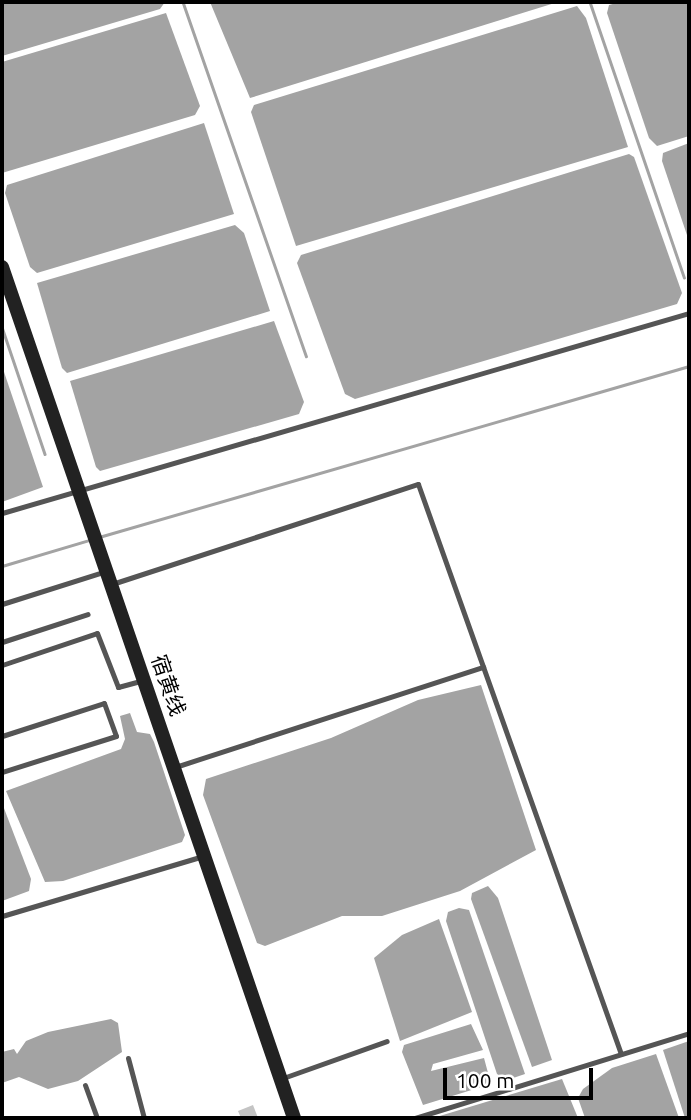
<!DOCTYPE html>
<meta charset="utf-8">
<style>
body{margin:0}
#map{position:relative;width:691px;height:1120px;overflow:hidden;background:#fff;font-family:Ubuntu,"Noto Sans SC",sans-serif}
div>[style]{position:absolute}
.water>*{inset:0;background:#a3a3a3}
.stream>*{height:2.5px;margin:-1.25px;padding:0 1.25px;transform-origin:1.25px;border-radius:1.25px;background:#a3a3a3}
.building>*{inset:0;background:#c4c4c4}
.service>*{height:5px;margin:-2.5px;padding:0 2.5px;transform-origin:2.5px;border-radius:2.5px;background:#555}
.secondary>*{height:14px;margin:-7px;padding:0 7px;transform-origin:7px;border-radius:7px;background:#222}
span{translate:-50% -50%;white-space:nowrap;text-align:center;line-height:1.15;-webkit-text-stroke:7px #fff;paint-order:stroke}
.street-label{font-size:21px;color:#000}
.frame{position:absolute;inset:0;border:4px solid #000;pointer-events:none}
.scale{position:absolute;left:443px;top:1068px;width:150px;height:32px;box-sizing:border-box;border:4px solid #000;border-top:0;padding-left:9px;font-size:21px;line-height:24px;white-space:nowrap;color:#000;-webkit-text-stroke:5px #fff;paint-order:stroke}
</style>
<div id="map">
<div class="water">
<i style="clip-path:polygon(2px 2px,165px 2px,160px 9px,2px 56px)"></i>
<i style="clip-path:polygon(210px 2px,558px 2px,250px 98px)"></i>
<i style="clip-path:polygon(620px 2px,689px 2px,689px 136px,657px 146px,649px 138px,607px 13px,609px 5px)"></i>
<i style="clip-path:polygon(577px 6px,586px 18px,628px 147px,296px 246px,251px 112px,254px 105px)"></i>
<i style="clip-path:polygon(166px 13px,200px 106px,195px 115px,2px 173px,2px 62px)"></i>
<i style="clip-path:polygon(204px 123px,234px 214px,37px 273px,30px 267px,5px 193px,7px 185px)"></i>
<i style="clip-path:polygon(689px 143px,689px 241px,662px 161px,663px 153px)"></i>
<i style="clip-path:polygon(629px 154px,634px 157px,682px 293px,677px 304px,355px 399px,345px 394px,297px 263px,301px 255px)"></i>
<i style="clip-path:polygon(235px 225px,244px 233px,270px 311px,67px 373px,62px 368px,37px 283px)"></i>
<i style="clip-path:polygon(274px 321px,304px 402px,299px 414px,100px 471px,96px 467px,70px 381px)"></i>
<i style="clip-path:polygon(2px 366px,43px 487px,2px 502px)"></i>
<i style="clip-path:polygon(481px 685px,536px 850px,460px 891px,382px 916px,342px 916px,265px 946px,257px 943px,203px 795px,206px 779px,331px 738px,418px 700px)"></i>
<i style="clip-path:polygon(130px 713px,137px 732px,150px 734px,154px 742px,185px 835px,182px 842px,63px 881px,45px 882px,6px 791px,121px 749px,125px 739px,120px 716px)"></i>
<i style="clip-path:polygon(2px 803px,31px 879px,29px 891px,2px 901px)"></i>
<i style="clip-path:polygon(488px 886px,498px 898px,552px 1060px,532px 1067px,471px 899px,472px 893px)"></i>
<i style="clip-path:polygon(459px 908px,469px 910px,525px 1074px,507px 1080px,497px 1074px,446px 921px,448px 912px)"></i>
<i style="clip-path:polygon(439px 919px,472px 1012px,400px 1041px,374px 958px,402px 935px)"></i>
<i style="clip-path:polygon(111px 1019px,118px 1023px,122px 1052px,78px 1081px,48px 1089px,19px 1077px,2px 1083px,2px 1052px,14px 1049px,17px 1054px,26px 1041px,48px 1032px)"></i>
<i style="clip-path:polygon(471px 1024px,483px 1050px,433px 1064px,431px 1071px,484px 1058px,491px 1084px,423px 1105px,402px 1052px,404px 1045px)"></i>
<i style="clip-path:polygon(689px 1041px,689px 1118px,685px 1118px,663px 1050px)"></i>
<i style="clip-path:polygon(656px 1054px,679px 1118px,585px 1118px,578px 1098px,583px 1089px,612px 1068px)"></i>
<i style="clip-path:polygon(562px 1079px,578px 1118px,433px 1118px)"></i>
</div>
<div class="stream">
<i style="left:183px;top:2px;width:375px;rotate:70.8deg"></i>
<i style="left:590px;top:2px;width:291px;rotate:71.1deg"></i>
<i style="left:2px;top:327px;width:134px;rotate:71.3deg"></i>
<i style="left:99px;top:537px;width:614px;rotate:-16.16deg"></i>
<i style="left:2px;top:566px;width:91px;rotate:-16.6deg"></i>
</div>
<div class="building">
<i style="clip-path:polygon(253px 1105px,258px 1118px,241px 1118px,238px 1111px)"></i>
</div>
<div class="service">
<i style="left:2px;top:513px;width:716px;rotate:-16.23deg"></i>
<i style="left:112px;top:584px;width:322px;rotate:-18.1deg"></i>
<i style="left:418px;top:484px;width:605px;rotate:70.4deg"></i>
<i style="left:2px;top:604px;width:109px;rotate:-17.6deg"></i>
<i style="left:2px;top:642px;width:90px;rotate:-18deg"></i>
<i style="left:2px;top:665px;width:100px;rotate:-18.6deg"></i>
<i style="left:97px;top:633px;width:58px;rotate:68.7deg"></i>
<i style="left:118px;top:687px;width:24px;rotate:-15deg"></i>
<i style="left:2px;top:736px;width:107px;rotate:-17.9deg"></i>
<i style="left:104px;top:703px;width:35px;rotate:70deg"></i>
<i style="left:116px;top:736px;width:120px;rotate:162.5deg"></i>
<i style="left:175px;top:767px;width:324px;rotate:-18deg"></i>
<i style="left:2px;top:916px;width:210px;rotate:-16.6deg"></i>
<i style="left:128px;top:1058px;width:62px;rotate:75.1deg"></i>
<i style="left:283px;top:1078px;width:110px;rotate:-19.6deg"></i>
<i style="left:85px;top:1085px;width:35px;rotate:70deg"></i>
<i style="left:415px;top:1118px;width:287px;rotate:-17.2deg"></i>
</div>
<div class="secondary">
<i style="left:2px;top:267px;width:900px;rotate:71.06deg"></i>
</div>
<div class="street-label">
<span style="left:169px;top:685px;rotate:71deg">宿黄线</span>
</div>
<div class="frame"></div>
<div class="scale">100 m</div>
</div>
